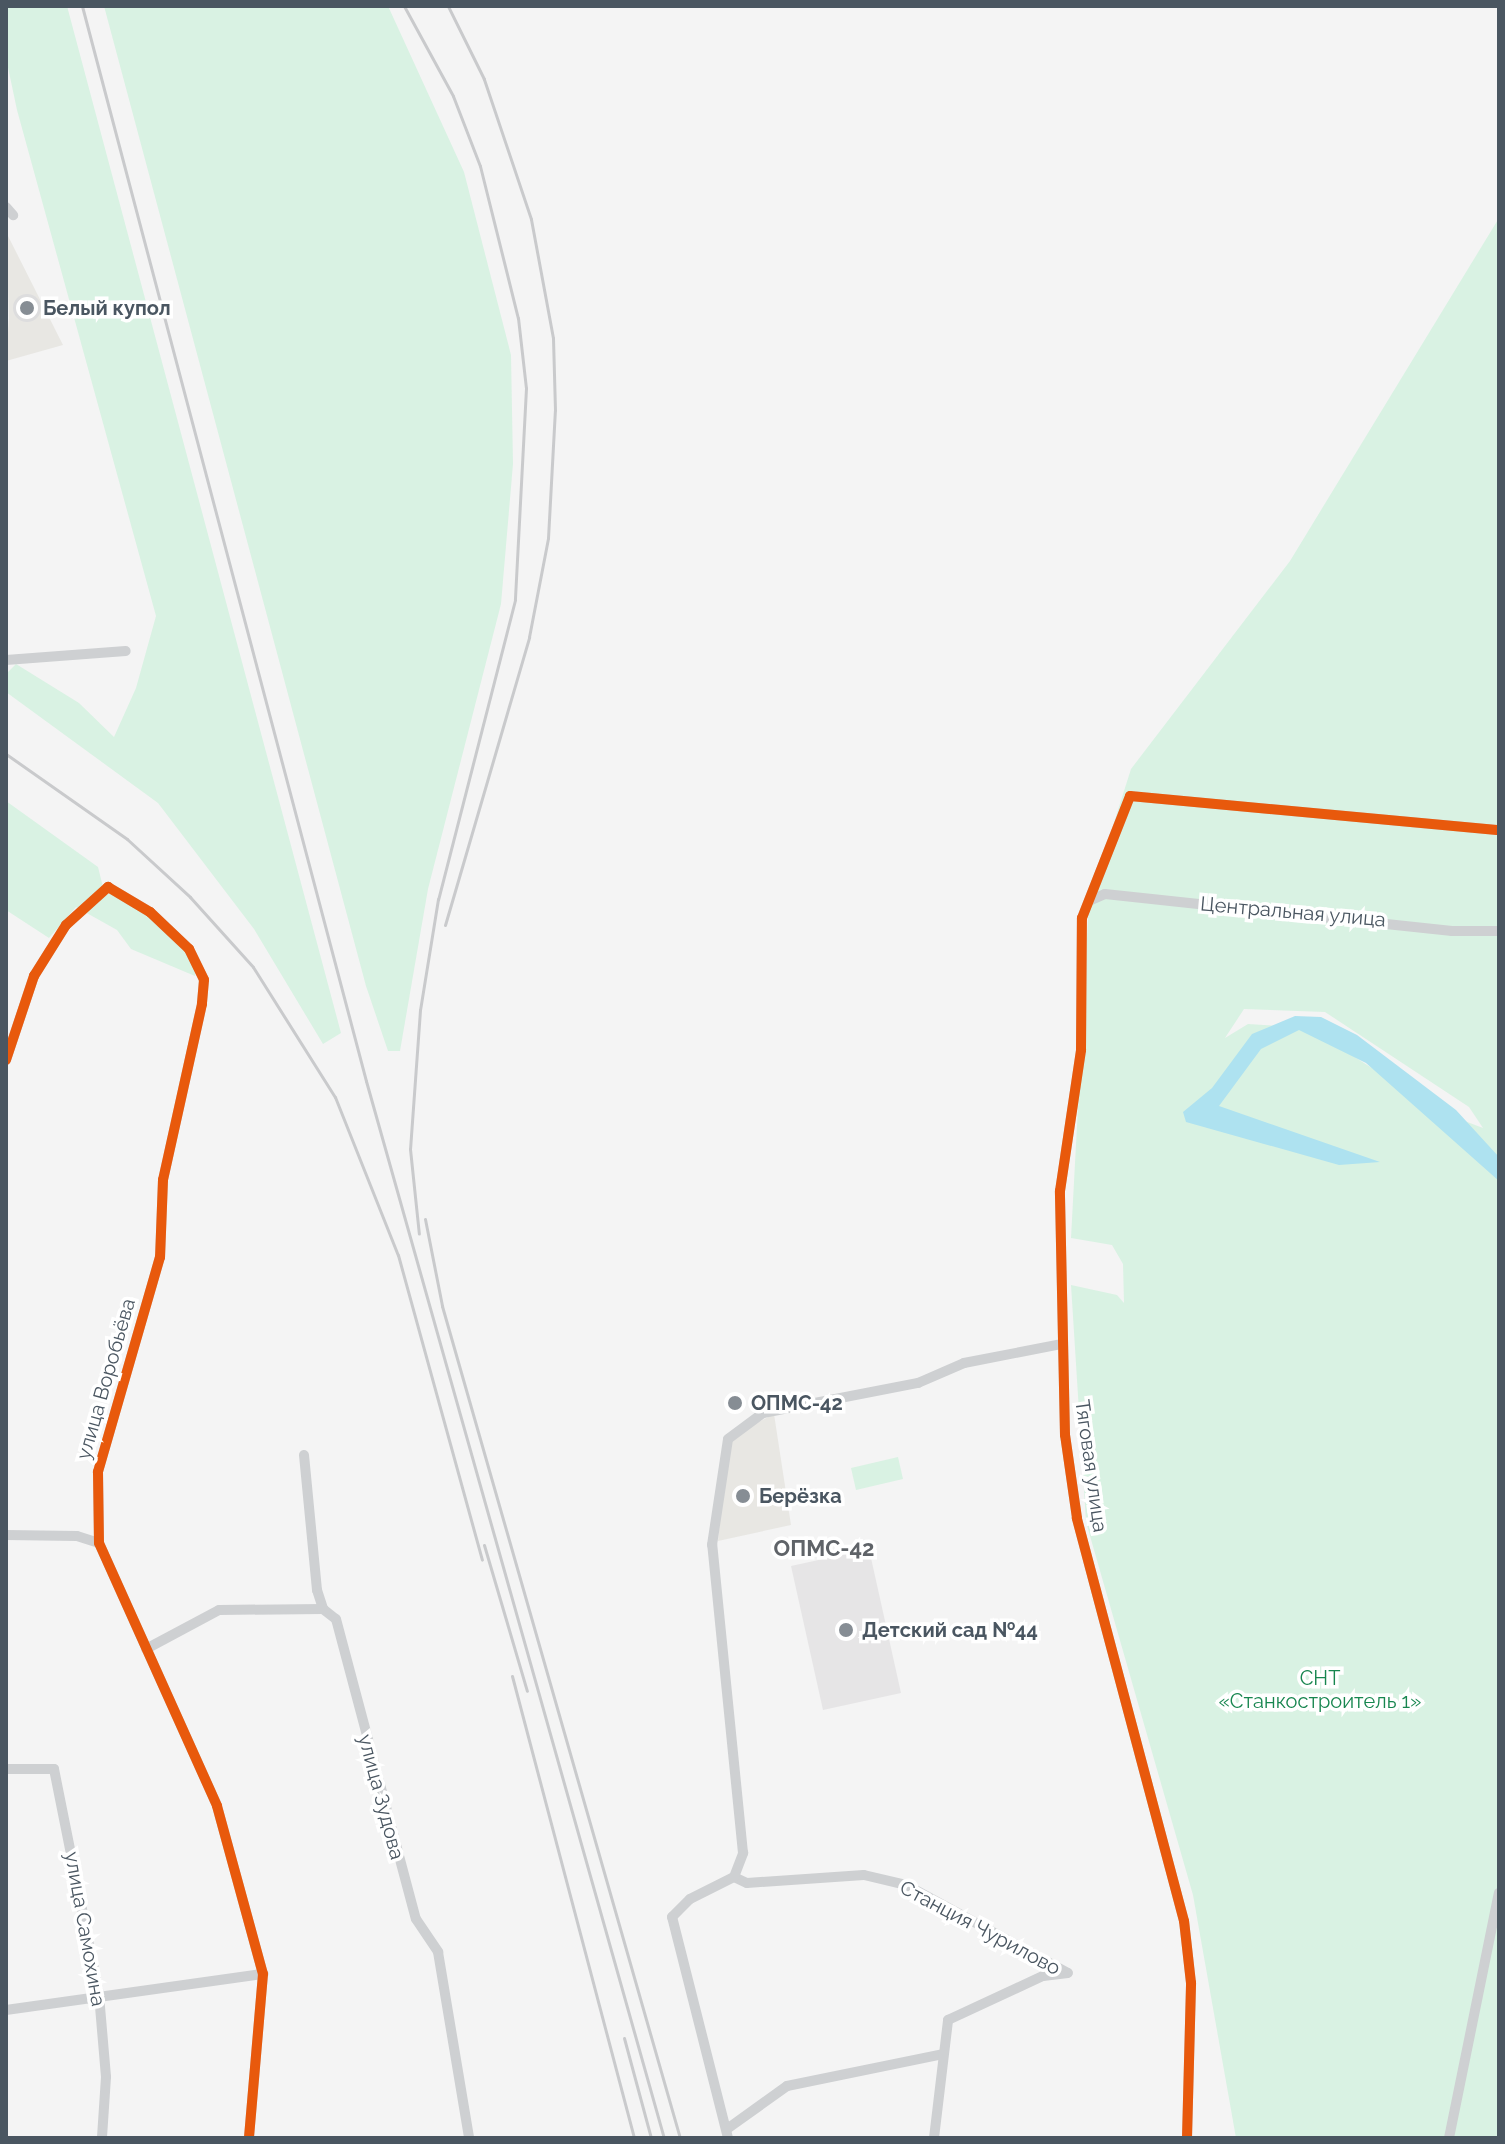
<!DOCTYPE html>
<meta charset="utf-8">
<style>
body{margin:0}
#map{position:relative;width:1505px;height:2144px;overflow:hidden;background:#f4f4f4;font-family:Raleway,sans-serif}
div>[style]{position:absolute}
.commercial>*{inset:0;background:#e8e7e3}
.education>*{inset:0;background:#e6e5e6}
.green>*{inset:0;background:#d9f2e3}
.water>*{inset:0;background:#aee2f0}
.building>*{inset:0;background:#ddddde}
.round{border-radius:50%}
.minor>*{height:10px;margin:-5px;padding:0 5px;transform-origin:5px;border-radius:5px;background:#ced0d2}
.rail>*{height:3px;margin:-1.5px;padding:0 1.5px;transform-origin:1.5px;border-radius:1.5px;background:#c9cacc}
.cycleway>*{height:10px;margin:-5px;padding:0 5px;transform-origin:5px;border-radius:5px;background:#e8590c}
.dots>*{width:22px;height:22px;translate:-50% -50%;box-sizing:border-box;border:4px solid #fff;border-radius:50%}
span{translate:-50% -50%;white-space:nowrap;text-align:center;line-height:1.15;-webkit-text-stroke:7px #fff;paint-order:stroke}
.poi-label{font-size:20px;color:#4a5661;font-weight:700}
.left{translate:0 -50%;text-align:left}
.street-label{font-size:20px;color:#4a5661}
.park-label{font-size:20px;color:#17864f}
.neighbourhood-label{font-size:22px;color:#5f6368;font-weight:700}
.frame{position:absolute;inset:0;border:8px solid #4a5661;pointer-events:none}
</style>
<div id="map">
<div class="commercial">
<i style="clip-path:polygon(6px 232px,63px 345px,6px 361px,9px 318px)"></i>
<i style="clip-path:polygon(774px 1414px,791px 1525px,718px 1541px,727px 1449px,739px 1432px)"></i>
</div>
<div class="education">
<i style="clip-path:polygon(869px 1549px,901px 1693px,823px 1710px,791px 1566px)"></i>
</div>
<div class="green">
<i style="clip-path:polygon(6px 6px,67px 6px,341px 1033px,323px 1044px,254px 929px,158px 803px,6px 692px,6px 674px,16px 664px,79px 703px,114px 737px,136px 688px,156px 616px,17px 110px,6px 58px)"></i>
<i style="clip-path:polygon(104px 6px,388px 6px,464px 172px,511px 355px,513px 464px,501px 604px,428px 889px,400px 1051px,388px 1051px,366px 986px)"></i>
<i style="clip-path:polygon(evenodd,1499px 218px,1499px 2138px,1236px 2138px,1193px 1895px,1086px 1522px,1071px 1285px,1117px 1295px,1124px 1303px,1123px 1264px,1112px 1245px,1071px 1238px,1089px 901px,1131px 769px,1290px 561px,1499px 218px,1244px 1009px,1325px 1012px,1469px 1107px,1483px 1128px,1441px 1112px,1309px 1028px,1248px 1024px,1225px 1038px,1244px 1009px)"></i>
<i style="clip-path:polygon(6px 801px,98px 867px,104px 891px,135px 900px,154px 915px,195px 963px,195px 976px,131px 949px,117px 930px,76px 907px,49px 938px,6px 910px)"></i>
<i style="clip-path:polygon(898px 1457px,903px 1479px,856px 1490px,851px 1468px)"></i>
</div>
<div class="water">
<i style="clip-path:polygon(1295px 1016px,1321px 1017px,1357px 1035px,1456px 1110px,1499px 1157px,1499px 1181px,1366px 1063px,1299px 1030px,1261px 1049px,1219px 1106px,1380px 1162px,1339px 1165px,1186px 1122px,1183px 1112px,1212px 1088px,1252px 1034px)"></i>
</div>
<div class="building">
<i class="round" style="left:13px;top:294px;width:28px;height:28px"></i>
</div>
<div class="minor">
<i style="left:6px;top:207px;width:11px;rotate:49deg"></i>
<i style="left:6px;top:660px;width:120px;rotate:-4.3deg"></i>
<i style="left:1089px;top:901px;width:17px;rotate:-24deg"></i>
<i style="left:1105px;top:894px;width:349px;rotate:6.1deg"></i>
<i style="left:1452px;top:931px;width:47px"></i>
<i style="left:6px;top:1060px;width:89px;rotate:-71.6deg"></i>
<i style="left:34px;top:976px;width:60px;rotate:-57.9deg"></i>
<i style="left:66px;top:925px;width:57px;rotate:-42.1deg"></i>
<i style="left:108px;top:887px;width:49px;rotate:30.8deg"></i>
<i style="left:150px;top:912px;width:54px;rotate:43.5deg"></i>
<i style="left:189px;top:949px;width:34px;rotate:64deg"></i>
<i style="left:204px;top:980px;width:24px;rotate:95deg"></i>
<i style="left:202px;top:1004px;width:180px;rotate:102.5deg"></i>
<i style="left:163px;top:1180px;width:77px;rotate:92.2deg"></i>
<i style="left:160px;top:1257px;width:224px;rotate:106.1deg"></i>
<i style="left:98px;top:1472px;width:71px;rotate:89.2deg"></i>
<i style="left:99px;top:1543px;width:288px;rotate:65.8deg"></i>
<i style="left:217px;top:1806px;width:174px;rotate:74.7deg"></i>
<i style="left:263px;top:1974px;width:165px;rotate:94.9deg"></i>
<i style="left:304px;top:1455px;width:136px;rotate:84.5deg"></i>
<i style="left:317px;top:1590px;width:20px;rotate:72deg"></i>
<i style="left:323px;top:1609px;width:16px;rotate:38deg"></i>
<i style="left:336px;top:1619px;width:310px;rotate:75.1deg"></i>
<i style="left:416px;top:1919px;width:40px;rotate:56deg"></i>
<i style="left:438px;top:1952px;width:189px;rotate:80.5deg"></i>
<i style="left:6px;top:1535px;width:71px;rotate:0.8deg"></i>
<i style="left:77px;top:1536px;width:23px;rotate:18deg"></i>
<i style="left:146px;top:1649px;width:83px;rotate:-28.1deg"></i>
<i style="left:219px;top:1610px;width:104px;rotate:-0.6deg"></i>
<i style="left:6px;top:1769px;width:48px"></i>
<i style="left:54px;top:1769px;width:230px;rotate:78.7deg"></i>
<i style="left:99px;top:1995px;width:82px;rotate:85.1deg"></i>
<i style="left:106px;top:2077px;width:61px;rotate:93.8deg"></i>
<i style="left:734px;top:1877px;width:14px;rotate:25deg"></i>
<i style="left:747px;top:1883px;width:117px;rotate:-3.9deg"></i>
<i style="left:864px;top:1875px;width:43px;rotate:13.4deg"></i>
<i style="left:906px;top:1885px;width:184px;rotate:28.5deg"></i>
<i style="left:6px;top:2010px;width:260px;rotate:-8deg"></i>
<i style="left:727px;top:2129px;width:74px;rotate:-35.6deg"></i>
<i style="left:787px;top:2086px;width:159px;rotate:-11.6deg"></i>
<i style="left:728px;top:2138px;width:228px;rotate:-104.2deg"></i>
<i style="left:672px;top:1917px;width:25px;rotate:-45deg"></i>
<i style="left:690px;top:1899px;width:49px;rotate:-26.6deg"></i>
<i style="left:734px;top:1877px;width:26px;rotate:-69deg"></i>
<i style="left:743px;top:1853px;width:310px;rotate:-95.7deg"></i>
<i style="left:712px;top:1545px;width:107px;rotate:-81.4deg"></i>
<i style="left:728px;top:1439px;width:44px;rotate:-36.6deg"></i>
<i style="left:763px;top:1413px;width:158px;rotate:-11deg"></i>
<i style="left:918px;top:1383px;width:50px;rotate:-23.5deg"></i>
<i style="left:964px;top:1363px;width:100px;rotate:-11deg"></i>
<i style="left:934px;top:2138px;width:119px;rotate:-83.2deg"></i>
<i style="left:948px;top:2020px;width:105px;rotate:-24.9deg"></i>
<i style="left:1043px;top:1976px;width:25px;rotate:-7deg"></i>
<i style="left:1187px;top:2138px;width:155px;rotate:-88.5deg"></i>
<i style="left:1191px;top:1983px;width:62px;rotate:-96.4deg"></i>
<i style="left:1184px;top:1921px;width:417px;rotate:-104.9deg"></i>
<i style="left:1077px;top:1518px;width:84px;rotate:-98.2deg"></i>
<i style="left:1065px;top:1435px;width:244px;rotate:-91.2deg"></i>
<i style="left:1060px;top:1191px;width:143px;rotate:-81.5deg"></i>
<i style="left:1081px;top:1050px;width:132px;rotate:-89.6deg"></i>
<i style="left:1082px;top:918px;width:131px;rotate:-68.5deg"></i>
<i style="left:1130px;top:796px;width:371px;rotate:5.3deg"></i>
<i style="left:1449px;top:2138px;width:250px;rotate:-78.5deg"></i>
</div>
<div class="rail">
<i style="left:82px;top:6px;width:1112px;rotate:75.2deg"></i>
<i style="left:366px;top:1081px;width:1098px;rotate:74.26deg"></i>
<i style="left:404px;top:6px;width:102px;rotate:61.4deg"></i>
<i style="left:453px;top:96px;width:75px;rotate:68.9deg"></i>
<i style="left:480px;top:166px;width:157px;rotate:76deg"></i>
<i style="left:518px;top:318px;width:70px;rotate:83.5deg"></i>
<i style="left:526px;top:388px;width:212px;rotate:93deg"></i>
<i style="left:515px;top:600px;width:309px;rotate:104.4deg"></i>
<i style="left:438px;top:899px;width:112px;rotate:99.2deg"></i>
<i style="left:420px;top:1010px;width:139px;rotate:94.1deg"></i>
<i style="left:410px;top:1149px;width:85px;rotate:84deg"></i>
<i style="left:6px;top:754px;width:148px;rotate:35.1deg"></i>
<i style="left:127px;top:839px;width:86px;rotate:42.6deg"></i>
<i style="left:190px;top:897px;width:94px;rotate:48deg"></i>
<i style="left:253px;top:967px;width:154px;rotate:57.8deg"></i>
<i style="left:335px;top:1097px;width:170px;rotate:68.3deg"></i>
<i style="left:398px;top:1255px;width:316px;rotate:74.6deg"></i>
<i style="left:445px;top:925px;width:300px;rotate:-73.7deg"></i>
<i style="left:529px;top:637px;width:101px;rotate:-79.1deg"></i>
<i style="left:548px;top:538px;width:128px;rotate:-86.9deg"></i>
<i style="left:555px;top:410px;width:72px;rotate:-91.6deg"></i>
<i style="left:553px;top:338px;width:121px;rotate:-100.5deg"></i>
<i style="left:531px;top:219px;width:148px;rotate:-108.6deg"></i>
<i style="left:484px;top:79px;width:81px;rotate:-116.3deg"></i>
<i style="left:425px;top:1219px;width:89px;rotate:78.9deg"></i>
<i style="left:442px;top:1306px;width:865px;rotate:74.04deg"></i>
<i style="left:484px;top:1545px;width:152px;rotate:73.6deg"></i>
<i style="left:512px;top:1676px;width:478px;rotate:75.2deg"></i>
<i style="left:624px;top:2038px;width:104px;rotate:74.9deg"></i>
</div>
<div class="cycleway">
<i style="left:6px;top:1060px;width:89px;rotate:-71.6deg"></i>
<i style="left:34px;top:976px;width:60px;rotate:-57.9deg"></i>
<i style="left:66px;top:925px;width:57px;rotate:-42.1deg"></i>
<i style="left:108px;top:887px;width:49px;rotate:30.8deg"></i>
<i style="left:150px;top:912px;width:54px;rotate:43.5deg"></i>
<i style="left:189px;top:949px;width:34px;rotate:64deg"></i>
<i style="left:204px;top:980px;width:24px;rotate:95deg"></i>
<i style="left:202px;top:1004px;width:180px;rotate:102.5deg"></i>
<i style="left:163px;top:1180px;width:77px;rotate:92.2deg"></i>
<i style="left:160px;top:1257px;width:224px;rotate:106.1deg"></i>
<i style="left:98px;top:1472px;width:71px;rotate:89.2deg"></i>
<i style="left:99px;top:1543px;width:288px;rotate:65.8deg"></i>
<i style="left:217px;top:1806px;width:174px;rotate:74.7deg"></i>
<i style="left:263px;top:1974px;width:165px;rotate:94.9deg"></i>
<i style="left:1187px;top:2138px;width:155px;rotate:-88.5deg"></i>
<i style="left:1191px;top:1983px;width:62px;rotate:-96.4deg"></i>
<i style="left:1184px;top:1921px;width:417px;rotate:-104.9deg"></i>
<i style="left:1077px;top:1518px;width:84px;rotate:-98.2deg"></i>
<i style="left:1065px;top:1435px;width:244px;rotate:-91.2deg"></i>
<i style="left:1060px;top:1191px;width:143px;rotate:-81.5deg"></i>
<i style="left:1081px;top:1050px;width:132px;rotate:-89.6deg"></i>
<i style="left:1082px;top:918px;width:131px;rotate:-68.5deg"></i>
<i style="left:1130px;top:796px;width:371px;rotate:5.3deg"></i>
</div>
<div class="dots">
<i style="left:27px;top:308px;background:#868d94"></i>
<i style="left:735px;top:1403px;background:#868d94"></i>
<i style="left:743px;top:1496px;background:#868d94"></i>
<i style="left:846px;top:1630px;background:#868d94"></i>
</div>
<div class="poi-label">
<span class="left" style="left:43px;top:308px">Белый купол</span>
<span class="left" style="left:751px;top:1403px">ОПМС-42</span>
<span class="left" style="left:759px;top:1496px">Берёзка</span>
<span class="left" style="left:862px;top:1630px">Детский сад №44</span>
</div>
<div class="street-label">
<span style="left:1293px;top:912px;rotate:5deg">Центральная улица</span>
<span style="left:106px;top:1379px;rotate:-74deg">улица Воробьёва</span>
<span style="left:1091px;top:1466px;rotate:82deg">Тяговая улица</span>
<span style="left:381px;top:1797px;rotate:75deg">улица Зудова</span>
<span style="left:980px;top:1928px;rotate:28deg">Станция Чурилово</span>
<span style="left:85px;top:1929px;rotate:80deg">улица Самохина</span>
</div>
<div class="park-label">
<span style="left:1320px;top:1690px">СНТ<br>«Станкостроитель 1»</span>
</div>
<div class="neighbourhood-label">
<span style="left:824px;top:1549px">ОПМС-42</span>
</div>
<div class="frame"></div>
</div>
